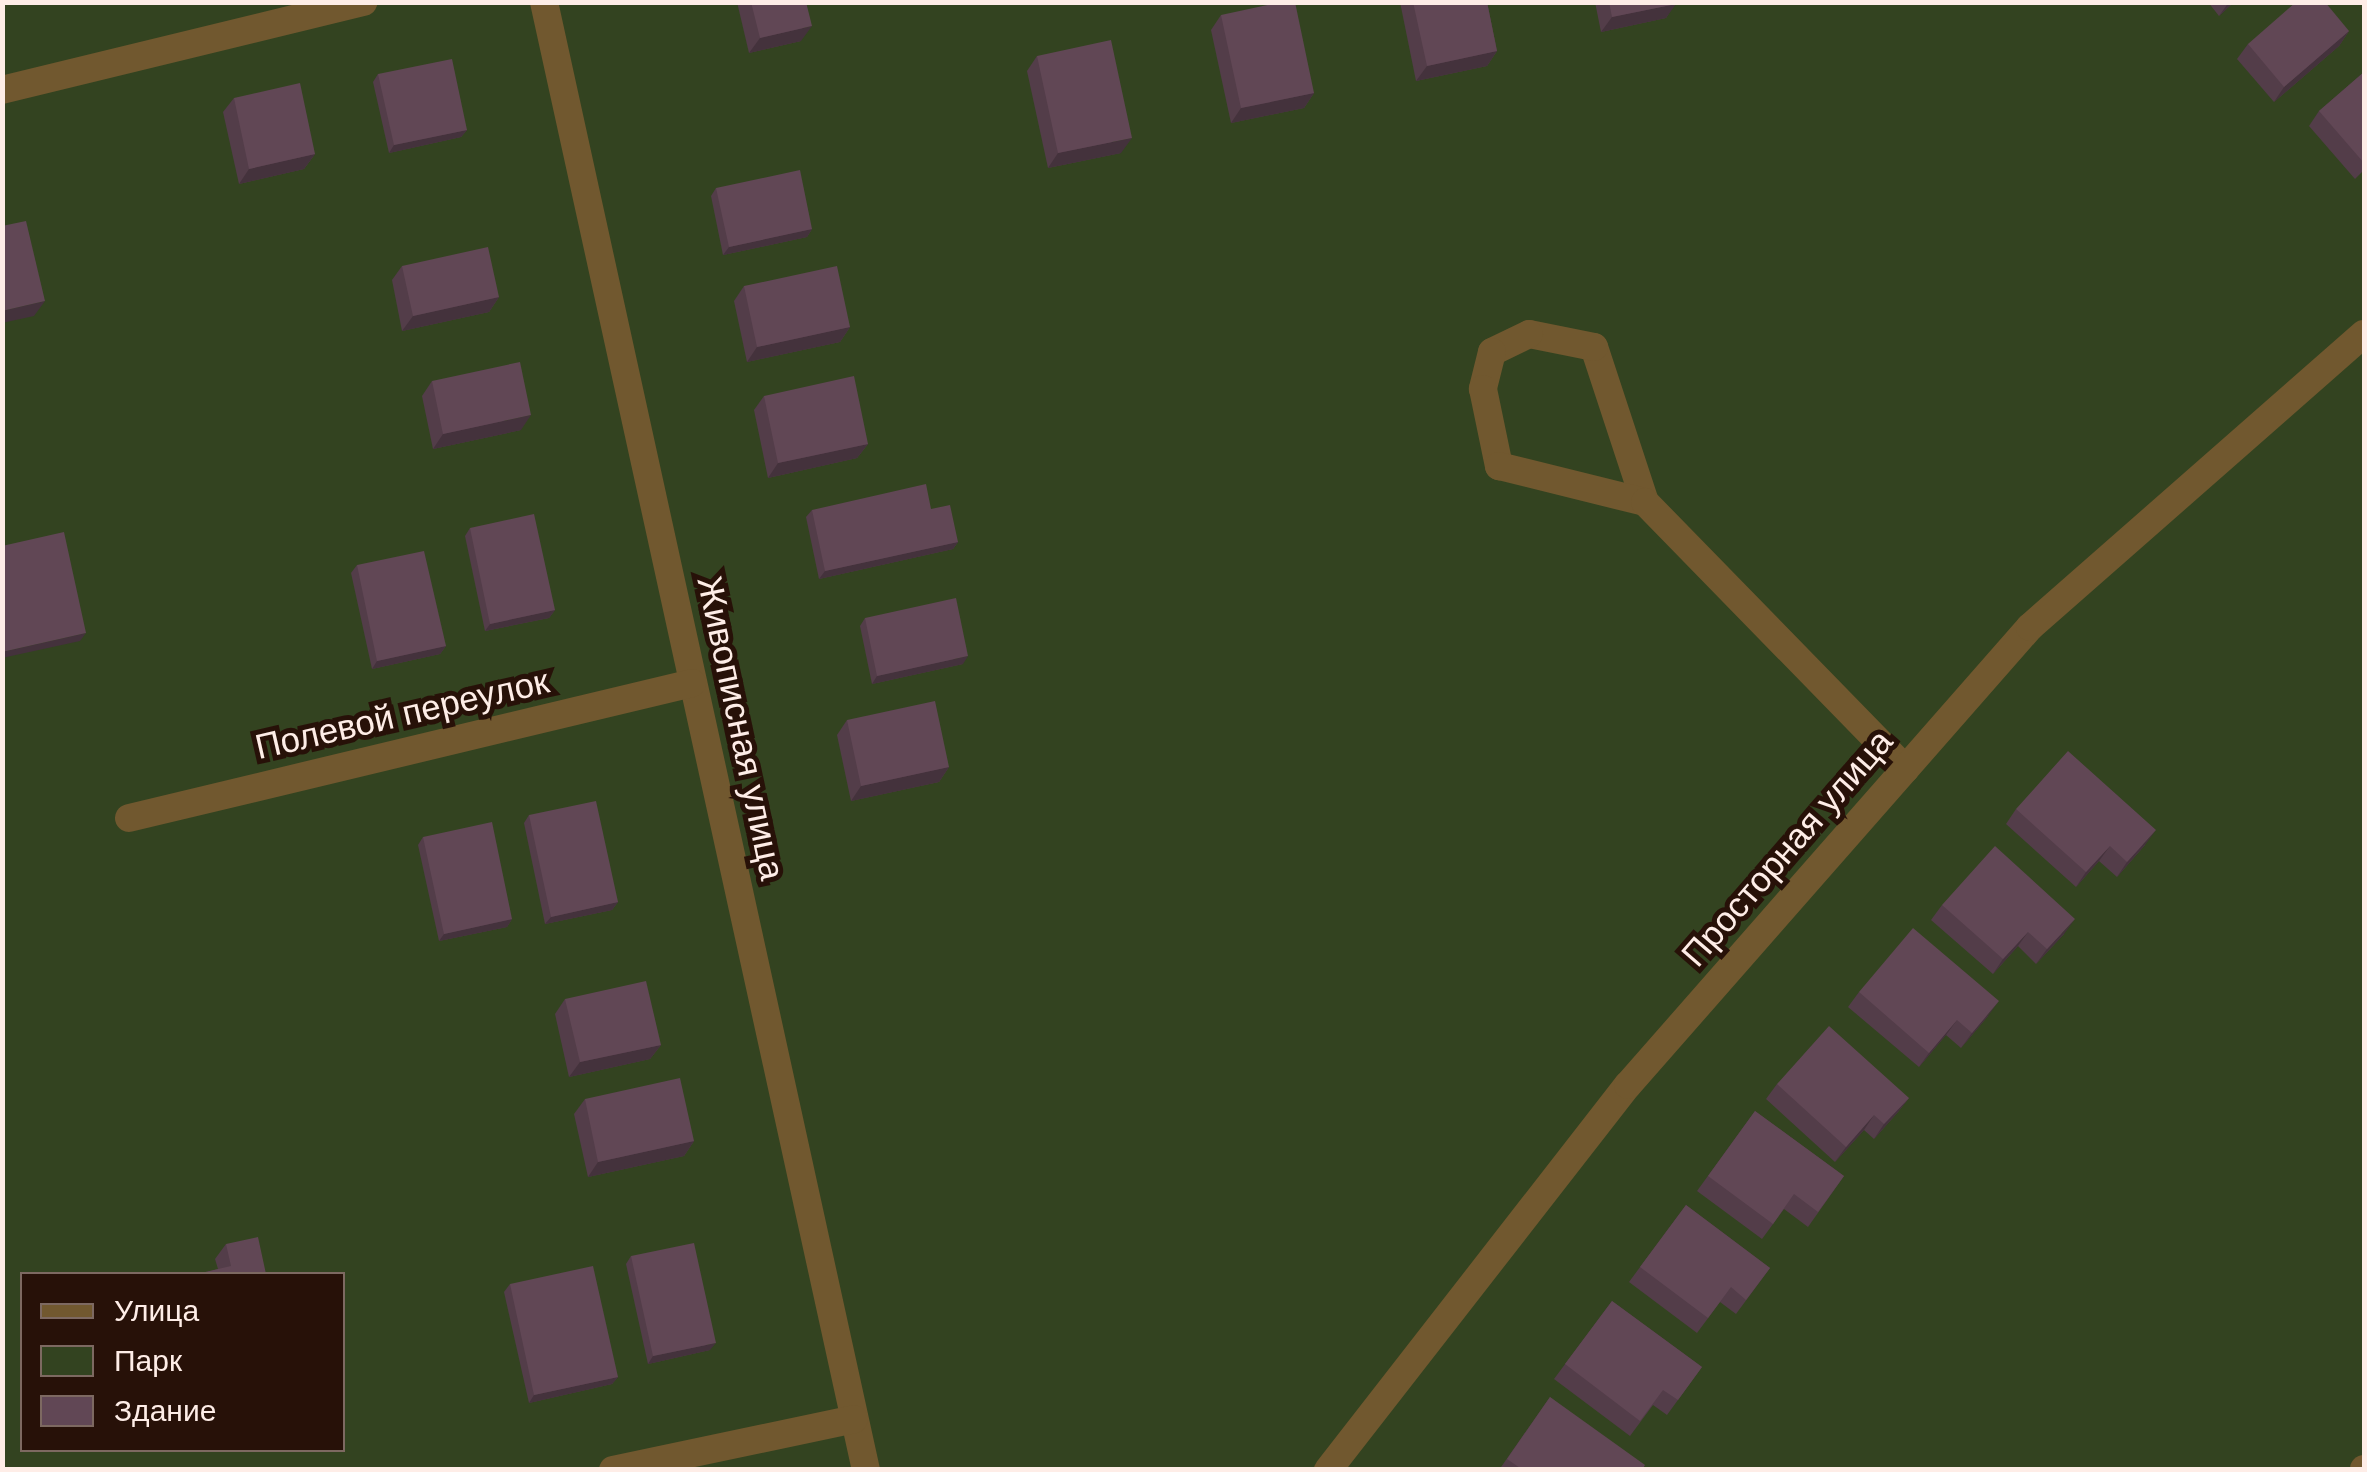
<!DOCTYPE html>
<meta charset="utf-8">
<style>
body{margin:0}
#map{position:relative;width:2367px;height:1472px;overflow:hidden;background:#321a11;font-family:Arial,sans-serif}
div>[style]{position:absolute}
.green>*{inset:0;background:#334320}
.minor>*{height:28px;margin:-14px;padding:0 14px;transform-origin:14px;border-radius:14px;background:#71582f}
.wall>*{inset:0;background:#533d49}
.shaded-wall>*{inset:0;background:#44323c}
.building>*{inset:0;background:#614755}
span{translate:-50% -50%;white-space:nowrap;text-align:center;line-height:1.15;-webkit-text-stroke:10px #271108;paint-order:stroke}
.street-label{font-size:35px;color:#feede7}
.frame{position:absolute;inset:0;border:5px solid #feede7;pointer-events:none}
.legend{position:absolute;left:20px;top:1272px;width:325px;height:180px;box-sizing:border-box;background:#271108;border:2px solid #7d6961;margin:0;padding:12px 18px;list-style:none;font-size:30px;color:#feede7}
.legend li{display:flex;align-items:center;gap:20px;height:50px}
.legend b{width:50px;border:2px solid #7d6961}
</style>
<div id="map">
<div class="green">
<i style="clip-path:polygon(evenodd,3px 3px,2364px 3px,2364px 1469px,3px 1470px,3px 3px,22px 1274px,342px 1274px,342px 1450px,22px 1450px,22px 1274px)"></i>
</div>
<div class="minor">
<i style="left:544px;top:2px;width:1503px;rotate:77.63deg"></i>
<i style="left:2px;top:90px;width:372px;rotate:-13.7deg"></i>
<i style="left:1645px;top:502px;width:163px;rotate:-108.2deg"></i>
<i style="left:1594px;top:347px;width:66px;rotate:-168.7deg"></i>
<i style="left:1529px;top:334px;width:41px;rotate:154.1deg"></i>
<i style="left:1492px;top:352px;width:38px;rotate:104deg"></i>
<i style="left:1483px;top:389px;width:79px;rotate:78.3deg"></i>
<i style="left:1499px;top:466px;width:150px;rotate:13.9deg"></i>
<i style="left:1645px;top:502px;width:373px;rotate:45.7deg"></i>
<i style="left:129px;top:818px;width:579px;rotate:-13.48deg"></i>
<i style="left:613px;top:1470px;width:246px;rotate:-11.9deg"></i>
<i style="left:1328px;top:1470px;width:488px;rotate:-52.1deg"></i>
<i style="left:1628px;top:1085px;width:609px;rotate:-48.73deg"></i>
<i style="left:2030px;top:627px;width:444px;rotate:-41.3deg"></i>
<i style="left:2364px;top:1470px;width:1px;rotate:-90deg"></i>
</div>
<div class="wall">
<i style="clip-path:polygon(737px 2px,806px 2px,801px 41px,749px 53px)"></i>
<i style="clip-path:polygon(1400px 2px,1487px 2px,1497px 51px,1487px 66px,1416px 81px)"></i>
<i style="clip-path:polygon(1595px 2px,1676px 2px,1666px 18px,1601px 32px)"></i>
<i style="clip-path:polygon(2208px 2px,2234px 2px,2219px 16px)"></i>
<i style="clip-path:polygon(1221px 15px,1314px 93px,1304px 108px,1231px 123px,1211px 30px)"></i>
<i style="clip-path:polygon(2349px 31px,2339px 46px,2274px 102px,2237px 59px,2248px 44px)"></i>
<i style="clip-path:polygon(1037px 56px,1121px 153px,1048px 168px,1027px 71px)"></i>
<i style="clip-path:polygon(2364px 72px,2364px 170px,2355px 179px,2309px 126px,2319px 111px)"></i>
<i style="clip-path:polygon(378px 74px,467px 130px,461px 137px,389px 153px,373px 82px)"></i>
<i style="clip-path:polygon(234px 98px,315px 154px,304px 169px,239px 184px,223px 112px)"></i>
<i style="clip-path:polygon(716px 188px,812px 229px,807px 237px,723px 255px,711px 196px)"></i>
<i style="clip-path:polygon(402px 266px,499px 297px,489px 312px,402px 331px,392px 280px)"></i>
<i style="clip-path:polygon(744px 286px,850px 327px,840px 342px,747px 362px,734px 301px)"></i>
<i style="clip-path:polygon(432px 381px,521px 430px,433px 449px,422px 396px)"></i>
<i style="clip-path:polygon(764px 396px,868px 444px,857px 458px,768px 478px,754px 410px)"></i>
<i style="clip-path:polygon(931px 509px,958px 542px,953px 549px,819px 579px,806px 517px,812px 510px)"></i>
<i style="clip-path:polygon(470px 528px,555px 610px,549px 618px,485px 631px,465px 536px)"></i>
<i style="clip-path:polygon(357px 565px,446px 646px,440px 654px,372px 669px,351px 573px)"></i>
<i style="clip-path:polygon(865px 618px,963px 664px,872px 684px,860px 626px)"></i>
<i style="clip-path:polygon(847px 720px,949px 767px,939px 782px,851px 801px,837px 735px)"></i>
<i style="clip-path:polygon(2016px 809px,2145px 845px,2117px 877px,2099px 861px,2076px 887px,2006px 824px)"></i>
<i style="clip-path:polygon(529px 815px,618px 902px,612px 910px,545px 924px,524px 823px)"></i>
<i style="clip-path:polygon(423px 837px,512px 919px,507px 927px,439px 941px,418px 845px)"></i>
<i style="clip-path:polygon(1942px 905px,2064px 934px,2036px 964px,2018px 946px,1993px 974px,1931px 920px)"></i>
<i style="clip-path:polygon(1859px 992px,1988px 1016px,1961px 1048px,1946px 1035px,1919px 1067px,1848px 1007px)"></i>
<i style="clip-path:polygon(565px 999px,661px 1045px,650px 1059px,569px 1077px,555px 1014px)"></i>
<i style="clip-path:polygon(1777px 1084px,1909px 1098px,1898px 1112px,1874px 1139px,1864px 1130px,1835px 1162px,1766px 1099px)"></i>
<i style="clip-path:polygon(585px 1099px,694px 1141px,684px 1156px,588px 1177px,574px 1114px)"></i>
<i style="clip-path:polygon(1755px 1111px,1844px 1176px,1808px 1227px,1784px 1209px,1762px 1239px,1697px 1191px)"></i>
<i style="clip-path:polygon(1686px 1205px,1770px 1268px,1736px 1314px,1720px 1302px,1697px 1333px,1629px 1282px)"></i>
<i style="clip-path:polygon(226px 1244px,266px 1274px,200px 1274px,218px 1269px,215px 1259px)"></i>
<i style="clip-path:polygon(631px 1256px,710px 1350px,648px 1364px,626px 1264px)"></i>
<i style="clip-path:polygon(510px 1284px,618px 1377px,612px 1384px,529px 1403px,504px 1292px)"></i>
<i style="clip-path:polygon(1612px 1301px,1702px 1367px,1667px 1415px,1653px 1405px,1630px 1436px,1554px 1379px)"></i>
<i style="clip-path:polygon(1550px 1397px,1642px 1470px,1499px 1470px)"></i>
</div>
<div class="shaded-wall">
<i style="clip-path:polygon(2229px 2px,2234px 2px,2219px 16px)"></i>
<i style="clip-path:polygon(1676px 4px,1666px 18px,1601px 32px,1612px 17px)"></i>
<i style="clip-path:polygon(812px 26px,801px 41px,749px 53px,760px 38px)"></i>
<i style="clip-path:polygon(2349px 31px,2339px 46px,2274px 102px,2284px 87px)"></i>
<i style="clip-path:polygon(1497px 51px,1487px 66px,1416px 81px,1427px 66px)"></i>
<i style="clip-path:polygon(1314px 93px,1304px 108px,1231px 123px,1241px 108px)"></i>
<i style="clip-path:polygon(467px 130px,461px 137px,389px 153px,394px 145px)"></i>
<i style="clip-path:polygon(1132px 138px,1121px 153px,1048px 168px,1058px 153px)"></i>
<i style="clip-path:polygon(315px 154px,304px 169px,239px 184px,249px 169px)"></i>
<i style="clip-path:polygon(812px 229px,807px 237px,723px 255px,729px 247px)"></i>
<i style="clip-path:polygon(499px 297px,489px 312px,402px 331px,413px 316px)"></i>
<i style="clip-path:polygon(45px 301px,34px 316px,2px 323px,2px 311px)"></i>
<i style="clip-path:polygon(850px 327px,840px 342px,747px 362px,757px 347px)"></i>
<i style="clip-path:polygon(531px 415px,521px 430px,433px 449px,443px 434px)"></i>
<i style="clip-path:polygon(868px 444px,857px 458px,768px 478px,778px 463px)"></i>
<i style="clip-path:polygon(958px 542px,953px 549px,819px 579px,825px 571px)"></i>
<i style="clip-path:polygon(555px 610px,549px 618px,485px 631px,490px 624px)"></i>
<i style="clip-path:polygon(86px 633px,80px 641px,2px 658px,2px 652px)"></i>
<i style="clip-path:polygon(446px 646px,440px 654px,372px 669px,377px 661px)"></i>
<i style="clip-path:polygon(968px 656px,963px 664px,872px 684px,877px 676px)"></i>
<i style="clip-path:polygon(949px 767px,939px 782px,851px 801px,861px 786px)"></i>
<i style="clip-path:polygon(2156px 830px,2145px 845px,2117px 877px,2127px 862px)"></i>
<i style="clip-path:polygon(2110px 846px,2099px 861px,2076px 887px,2086px 872px)"></i>
<i style="clip-path:polygon(618px 902px,612px 910px,545px 924px,551px 917px)"></i>
<i style="clip-path:polygon(512px 919px,507px 927px,439px 941px,444px 934px)"></i>
<i style="clip-path:polygon(2075px 919px,2064px 934px,2036px 964px,2047px 949px)"></i>
<i style="clip-path:polygon(2028px 932px,2018px 946px,1993px 974px,2003px 959px)"></i>
<i style="clip-path:polygon(1999px 1001px,1988px 1016px,1961px 1048px,1972px 1033px)"></i>
<i style="clip-path:polygon(1957px 1020px,1946px 1035px,1919px 1067px,1929px 1053px)"></i>
<i style="clip-path:polygon(661px 1045px,650px 1059px,569px 1077px,580px 1062px)"></i>
<i style="clip-path:polygon(1909px 1098px,1898px 1112px,1874px 1139px,1884px 1124px)"></i>
<i style="clip-path:polygon(1874px 1115px,1864px 1130px,1835px 1162px,1846px 1147px)"></i>
<i style="clip-path:polygon(694px 1141px,684px 1156px,588px 1177px,598px 1162px)"></i>
<i style="clip-path:polygon(716px 1343px,710px 1350px,648px 1364px,653px 1356px)"></i>
<i style="clip-path:polygon(618px 1377px,612px 1384px,529px 1403px,534px 1395px)"></i>
</div>
<div class="building">
<i style="clip-path:polygon(751px 2px,806px 2px,812px 26px,760px 38px)"></i>
<i style="clip-path:polygon(1281px 2px,1295px 2px,1314px 93px,1241px 108px,1221px 15px)"></i>
<i style="clip-path:polygon(1413px 2px,1487px 2px,1497px 51px,1427px 66px)"></i>
<i style="clip-path:polygon(1609px 2px,1676px 2px,1676px 4px,1612px 17px)"></i>
<i style="clip-path:polygon(2296px 2px,2325px 2px,2349px 31px,2284px 87px,2248px 44px)"></i>
<i style="clip-path:polygon(1111px 40px,1132px 138px,1058px 153px,1037px 56px)"></i>
<i style="clip-path:polygon(452px 59px,467px 130px,394px 145px,378px 74px)"></i>
<i style="clip-path:polygon(2364px 72px,2364px 163px,2319px 111px)"></i>
<i style="clip-path:polygon(300px 83px,315px 154px,249px 169px,234px 98px)"></i>
<i style="clip-path:polygon(800px 170px,812px 229px,729px 247px,716px 188px)"></i>
<i style="clip-path:polygon(26px 221px,45px 301px,2px 311px,2px 226px)"></i>
<i style="clip-path:polygon(488px 247px,499px 297px,413px 316px,402px 266px)"></i>
<i style="clip-path:polygon(837px 266px,850px 327px,757px 347px,744px 286px)"></i>
<i style="clip-path:polygon(520px 362px,531px 415px,443px 434px,432px 381px)"></i>
<i style="clip-path:polygon(854px 376px,868px 444px,778px 463px,764px 396px)"></i>
<i style="clip-path:polygon(926px 484px,931px 509px,950px 505px,958px 542px,825px 571px,812px 510px)"></i>
<i style="clip-path:polygon(534px 514px,555px 610px,490px 624px,470px 528px)"></i>
<i style="clip-path:polygon(64px 532px,86px 633px,2px 652px,2px 546px)"></i>
<i style="clip-path:polygon(424px 551px,446px 646px,377px 661px,357px 565px)"></i>
<i style="clip-path:polygon(956px 598px,968px 656px,877px 676px,865px 618px)"></i>
<i style="clip-path:polygon(935px 701px,949px 767px,861px 786px,847px 720px)"></i>
<i style="clip-path:polygon(2068px 751px,2156px 830px,2127px 862px,2110px 846px,2086px 872px,2016px 809px)"></i>
<i style="clip-path:polygon(596px 801px,618px 902px,551px 917px,529px 815px)"></i>
<i style="clip-path:polygon(492px 822px,512px 919px,444px 934px,423px 837px)"></i>
<i style="clip-path:polygon(1995px 846px,2075px 919px,2047px 949px,2028px 932px,2003px 959px,1942px 905px)"></i>
<i style="clip-path:polygon(1913px 928px,1999px 1001px,1972px 1033px,1957px 1020px,1929px 1053px,1859px 992px)"></i>
<i style="clip-path:polygon(646px 981px,661px 1045px,580px 1062px,565px 999px)"></i>
<i style="clip-path:polygon(1829px 1026px,1909px 1098px,1884px 1124px,1874px 1115px,1846px 1147px,1777px 1084px)"></i>
<i style="clip-path:polygon(680px 1078px,694px 1141px,598px 1162px,585px 1099px)"></i>
<i style="clip-path:polygon(1755px 1111px,1844px 1176px,1818px 1212px,1794px 1194px,1773px 1224px,1708px 1176px)"></i>
<i style="clip-path:polygon(1686px 1205px,1770px 1268px,1746px 1300px,1731px 1287px,1708px 1318px,1640px 1267px)"></i>
<i style="clip-path:polygon(258px 1237px,266px 1274px,201px 1274px,201px 1273px,231px 1266px,226px 1244px)"></i>
<i style="clip-path:polygon(694px 1243px,716px 1343px,653px 1356px,631px 1256px)"></i>
<i style="clip-path:polygon(593px 1266px,618px 1377px,534px 1395px,510px 1284px)"></i>
<i style="clip-path:polygon(1612px 1301px,1702px 1367px,1678px 1400px,1663px 1390px,1640px 1421px,1565px 1364px)"></i>
<i style="clip-path:polygon(1550px 1397px,1645px 1465px,1642px 1470px,1523px 1470px,1507px 1459px)"></i>
</div>
<div class="street-label">
<span style="left:402px;top:714px;rotate:-13deg">Полевой переулок</span>
<span style="left:741px;top:728px;rotate:78deg">Живописная улица</span>
<span style="left:1787px;top:848px;rotate:-49deg">Просторная улица</span>
</div>
<div class="frame"></div>
<ul class="legend">
<li><b style="height:12px;background:#71582f"></b>Улица</li>
<li><b style="height:28px;background:#334320"></b>Парк</li>
<li><b style="height:28px;background:#614755"></b>Здание</li>
</ul>
</div>
